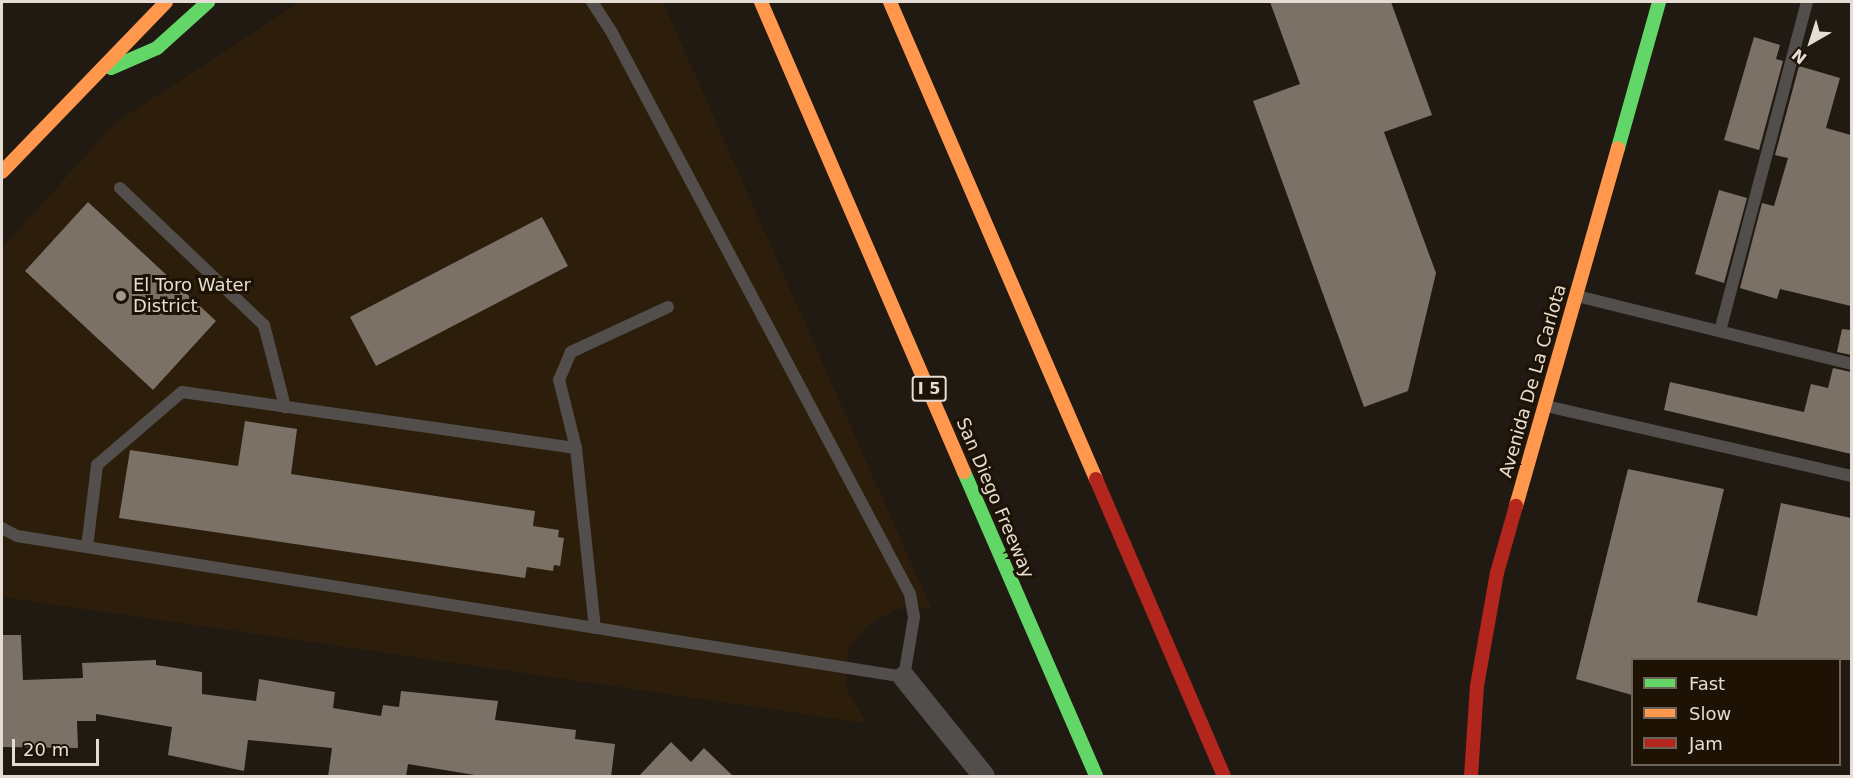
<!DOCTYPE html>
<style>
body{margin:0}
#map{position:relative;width:1853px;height:778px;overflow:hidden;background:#211a12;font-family:"DejaVu Sans",sans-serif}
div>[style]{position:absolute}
.built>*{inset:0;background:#2c1e0b}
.building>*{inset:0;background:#7b7167}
.lane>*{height:12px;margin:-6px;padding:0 6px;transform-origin:6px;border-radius:6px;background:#524e4b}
.street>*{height:22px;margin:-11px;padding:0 11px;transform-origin:11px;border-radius:11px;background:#524e4b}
.fast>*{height:14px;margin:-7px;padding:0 7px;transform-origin:7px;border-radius:7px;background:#63d668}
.slow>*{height:14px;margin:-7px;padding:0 7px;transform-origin:7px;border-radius:7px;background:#ff974d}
.jam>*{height:14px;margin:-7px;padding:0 7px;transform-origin:7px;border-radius:7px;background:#b3261e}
.dots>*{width:16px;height:16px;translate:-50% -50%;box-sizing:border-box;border:3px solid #1d1204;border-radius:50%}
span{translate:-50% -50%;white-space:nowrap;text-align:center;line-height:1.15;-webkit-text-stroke:6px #1d1204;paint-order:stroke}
.shield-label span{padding:2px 4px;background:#1d1204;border:2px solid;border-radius:4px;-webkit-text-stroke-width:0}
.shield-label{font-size:16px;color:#e5ddd4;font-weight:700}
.poi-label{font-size:18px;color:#e5ddd4}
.left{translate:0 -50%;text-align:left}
.street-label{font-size:18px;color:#e5ddd4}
.frame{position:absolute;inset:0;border:3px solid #e5ddd4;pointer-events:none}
.legend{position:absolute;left:1631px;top:658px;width:210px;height:108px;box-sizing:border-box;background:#1d1204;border:2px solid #6d6357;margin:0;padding:8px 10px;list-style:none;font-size:18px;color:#e5ddd4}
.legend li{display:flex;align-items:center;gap:12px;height:30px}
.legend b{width:30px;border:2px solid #6d6357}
.north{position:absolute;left:1781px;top:12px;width:60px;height:60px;-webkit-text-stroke:4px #1d1204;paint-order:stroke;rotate:219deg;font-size:16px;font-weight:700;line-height:24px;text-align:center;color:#e5ddd4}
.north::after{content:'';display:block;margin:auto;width:21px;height:27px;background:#e5ddd4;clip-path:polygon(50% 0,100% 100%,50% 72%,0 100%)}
.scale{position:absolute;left:12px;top:739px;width:87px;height:27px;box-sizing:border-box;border:3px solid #e5ddd4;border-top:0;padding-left:8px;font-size:18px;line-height:21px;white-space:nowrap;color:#e5ddd4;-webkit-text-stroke:4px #1d1204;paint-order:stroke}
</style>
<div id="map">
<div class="built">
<i style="clip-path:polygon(300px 2px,663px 2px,931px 608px,898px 609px,870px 624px,849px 647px,846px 688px,866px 723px,2px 597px,2px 248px,115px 123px)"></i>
</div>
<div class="building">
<i style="clip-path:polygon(1270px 2px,1391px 2px,1432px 115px,1384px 132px,1436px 273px,1408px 391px,1364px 407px,1253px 101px,1300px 84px)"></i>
<i style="clip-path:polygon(1754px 37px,1780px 45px,1776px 59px,1783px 61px,1759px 150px,1724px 140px)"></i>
<i style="clip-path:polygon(1799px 66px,1840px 78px,1826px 128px,1851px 135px,1851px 306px,1780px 289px,1777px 299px,1740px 288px,1762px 203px,1774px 206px,1788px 158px,1775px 155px)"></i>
<i style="clip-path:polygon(1719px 190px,1747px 198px,1724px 283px,1695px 274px)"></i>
<i style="clip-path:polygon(88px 202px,216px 321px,153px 390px,25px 271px)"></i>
<i style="clip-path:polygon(542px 217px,568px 266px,376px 366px,350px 317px)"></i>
<i style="clip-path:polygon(1842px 329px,1851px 330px,1851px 355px,1837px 352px)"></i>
<i style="clip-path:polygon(1833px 368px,1851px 372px,1851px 454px,1664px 410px,1670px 382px,1804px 412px,1811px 384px,1828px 388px)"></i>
<i style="clip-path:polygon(245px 421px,297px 429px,291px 474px,535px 511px,533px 526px,559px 530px,558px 537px,564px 538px,560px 566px,554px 565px,553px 571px,527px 567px,525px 578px,119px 518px,130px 450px,238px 466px)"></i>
<i style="clip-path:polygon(1628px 469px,1724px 489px,1697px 602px,1757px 616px,1781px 503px,1851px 518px,1851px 660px,1632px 660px,1632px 695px,1576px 679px)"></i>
<i style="clip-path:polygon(2px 635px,21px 635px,23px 680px,83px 678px,82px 663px,156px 660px,156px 665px,202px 672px,202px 694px,256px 701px,259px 679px,335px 692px,333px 708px,381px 716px,383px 705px,399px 707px,401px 691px,498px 701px,495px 720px,576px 730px,575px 739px,615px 744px,611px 777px,487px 777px,408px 764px,406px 777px,328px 777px,332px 748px,248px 740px,244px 771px,168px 755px,172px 727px,96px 714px,96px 721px,77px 721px,78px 748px,2px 747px)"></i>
<i style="clip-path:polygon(671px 742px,691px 762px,704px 748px,734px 777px,638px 777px)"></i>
</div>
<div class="lane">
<i style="left:120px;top:188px;width:199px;rotate:43.6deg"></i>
<i style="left:264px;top:325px;width:85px;rotate:75.6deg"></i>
<i style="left:1577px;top:296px;width:283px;rotate:13.9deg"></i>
<i style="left:1720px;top:331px;width:340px;rotate:-75.2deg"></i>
<i style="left:1546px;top:406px;width:314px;rotate:12.9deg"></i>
<i style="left:576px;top:448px;width:70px;rotate:-104deg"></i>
<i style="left:559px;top:380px;width:30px;rotate:-67deg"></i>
<i style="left:571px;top:352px;width:107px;rotate:-24.9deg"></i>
<i style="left:2px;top:528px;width:17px;rotate:28deg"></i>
<i style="left:17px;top:536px;width:898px;rotate:9.03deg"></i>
<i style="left:904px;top:677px;width:61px;rotate:-80.5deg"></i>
<i style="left:914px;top:617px;width:23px;rotate:-100deg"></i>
<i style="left:910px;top:594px;width:637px;rotate:-117.97deg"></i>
<i style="left:611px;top:31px;width:35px;rotate:-123deg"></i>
<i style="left:87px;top:547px;width:83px;rotate:-83deg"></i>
<i style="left:97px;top:465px;width:112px;rotate:-40.7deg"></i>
<i style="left:182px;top:392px;width:398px;rotate:8.1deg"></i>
<i style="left:576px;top:448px;width:181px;rotate:84deg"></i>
</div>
<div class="street">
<i style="left:904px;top:677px;width:127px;rotate:51.1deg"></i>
</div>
<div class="fast">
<i style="left:111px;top:68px;width:50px;rotate:-23.5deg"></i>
<i style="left:157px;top:48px;width:69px;rotate:-42deg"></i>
<i style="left:1618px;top:148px;width:152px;rotate:-74.3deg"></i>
<i style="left:964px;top:472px;width:331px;rotate:66.5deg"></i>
</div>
<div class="slow">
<i style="left:761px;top:2px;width:512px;rotate:66.64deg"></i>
<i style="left:890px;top:2px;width:520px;rotate:66.64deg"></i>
<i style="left:2px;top:172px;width:236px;rotate:-46deg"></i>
<i style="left:1516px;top:506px;width:372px;rotate:-74.1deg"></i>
</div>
<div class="jam">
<i style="left:1096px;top:479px;width:323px;rotate:66.7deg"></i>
<i style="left:1471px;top:776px;width:90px;rotate:-86.2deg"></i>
<i style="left:1477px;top:686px;width:115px;rotate:-80deg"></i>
<i style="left:1497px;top:573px;width:70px;rotate:-74.2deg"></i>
</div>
<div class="dots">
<i style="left:121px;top:296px;background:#a09990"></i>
</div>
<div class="shield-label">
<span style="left:929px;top:389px">I 5</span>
</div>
<div class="poi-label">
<span class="left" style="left:133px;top:296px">El Toro Water<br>District</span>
</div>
<div class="street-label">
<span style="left:1533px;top:381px;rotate:-74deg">Avenida De La Carlota</span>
<span style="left:995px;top:498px;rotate:67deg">San Diego Freeway</span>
</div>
<div class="frame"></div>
<ul class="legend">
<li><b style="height:8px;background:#63d668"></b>Fast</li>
<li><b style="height:8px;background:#ff974d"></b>Slow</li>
<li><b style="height:8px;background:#b3261e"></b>Jam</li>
</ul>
<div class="north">N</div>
<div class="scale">20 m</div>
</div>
